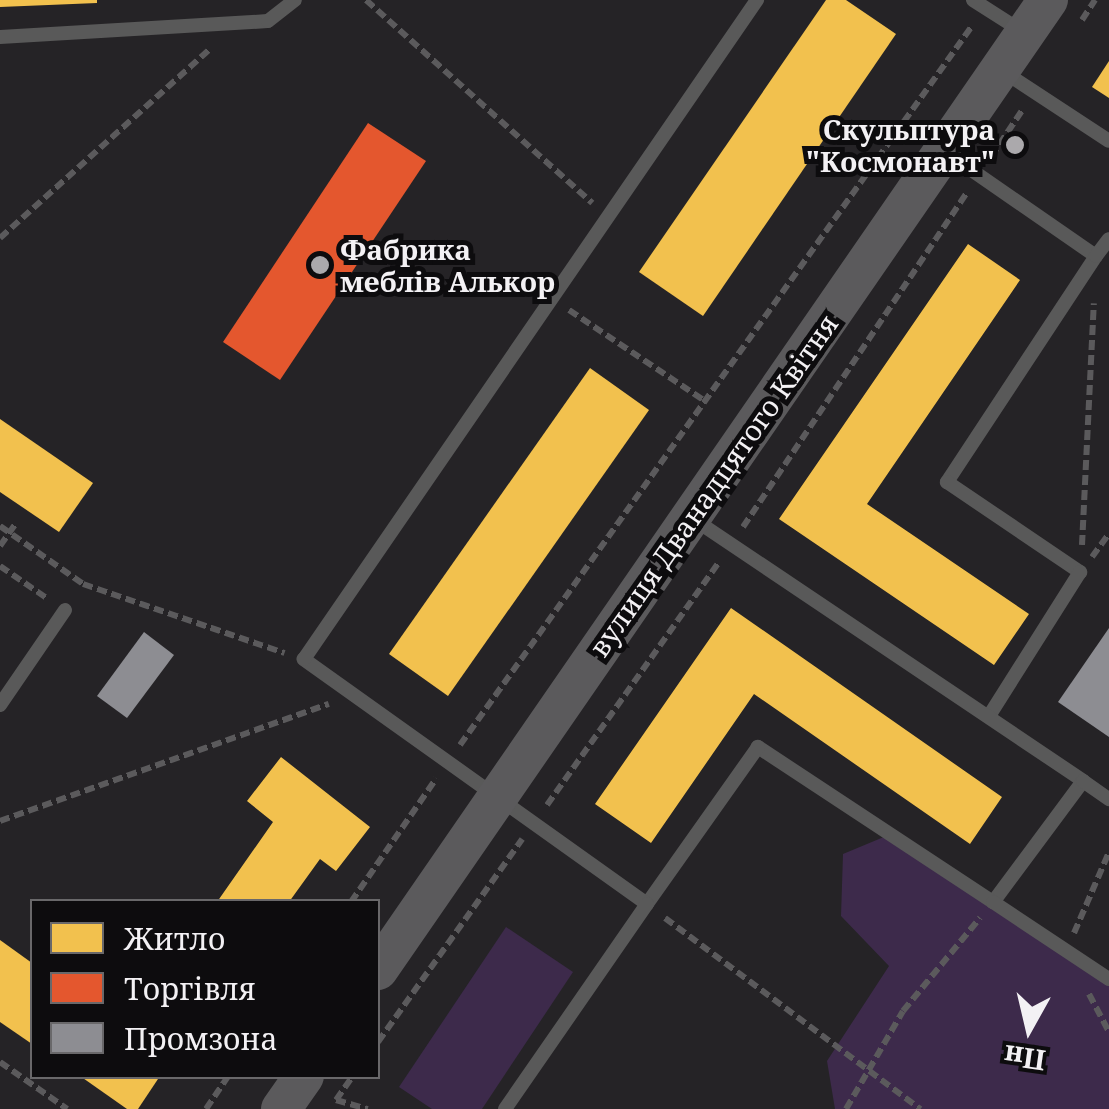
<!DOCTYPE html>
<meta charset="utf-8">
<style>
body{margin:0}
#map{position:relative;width:1109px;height:1109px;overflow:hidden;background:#252326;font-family:"Noto Serif",serif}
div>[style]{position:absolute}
.green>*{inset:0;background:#3d2a4b}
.homes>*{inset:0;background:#f2c14e}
.shops>*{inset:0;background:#e4572e}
.industry>*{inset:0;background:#8d8d92}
.path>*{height:6px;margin-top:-3px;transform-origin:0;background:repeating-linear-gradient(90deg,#5b5a5c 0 10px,transparent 0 15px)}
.lane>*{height:14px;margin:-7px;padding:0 7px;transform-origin:7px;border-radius:7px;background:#595959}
.secondary>*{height:40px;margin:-20px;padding:0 20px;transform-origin:20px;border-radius:20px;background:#5b5a5c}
.dots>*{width:28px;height:28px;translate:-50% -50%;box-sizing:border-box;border:5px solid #0d0c0e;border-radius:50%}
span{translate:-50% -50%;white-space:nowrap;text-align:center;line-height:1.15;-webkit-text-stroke:10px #0d0c0e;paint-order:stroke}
.poi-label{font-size:28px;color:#f3f1f4;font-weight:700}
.right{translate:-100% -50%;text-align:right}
.left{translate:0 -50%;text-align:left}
.street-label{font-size:28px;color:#f3f1f4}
.legend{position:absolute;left:30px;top:899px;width:350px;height:180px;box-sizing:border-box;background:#0d0c0e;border:2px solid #69686a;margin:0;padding:12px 18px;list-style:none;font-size:30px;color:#f3f1f4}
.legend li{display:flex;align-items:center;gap:20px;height:50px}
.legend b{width:50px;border:2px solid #69686a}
.north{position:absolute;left:979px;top:979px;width:100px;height:100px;-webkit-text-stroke:8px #0d0c0e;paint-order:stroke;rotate:188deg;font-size:28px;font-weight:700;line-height:40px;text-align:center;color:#f3f1f4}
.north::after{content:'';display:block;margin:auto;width:35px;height:45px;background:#f3f1f4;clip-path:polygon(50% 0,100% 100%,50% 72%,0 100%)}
</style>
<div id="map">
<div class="green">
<i style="clip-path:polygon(891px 834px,1109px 980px,1109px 1109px,835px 1109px,827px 1061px,889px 966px,841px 916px,843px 854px)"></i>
<i style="clip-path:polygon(506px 927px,573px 972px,482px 1109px,432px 1109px,399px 1087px)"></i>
</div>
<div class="homes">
<i style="clip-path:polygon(0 0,97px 0,97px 3px,0 7px)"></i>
<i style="clip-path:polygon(826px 0,846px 0,896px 34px,703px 316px,639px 272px)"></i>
<i style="clip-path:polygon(1109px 61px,1109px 98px,1092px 87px)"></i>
<i style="clip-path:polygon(968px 244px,1020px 280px,867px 504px,1029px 614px,994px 665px,779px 519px)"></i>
<i style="clip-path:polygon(590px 368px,649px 410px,448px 696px,389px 654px)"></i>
<i style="clip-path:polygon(0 419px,93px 483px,59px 532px,0 492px)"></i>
<i style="clip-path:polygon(731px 608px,1002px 797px,970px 844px,754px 694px,651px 843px,595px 804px)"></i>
<i style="clip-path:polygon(281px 757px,370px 827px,336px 871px,320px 859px,289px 902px,217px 902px,273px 822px,247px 801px)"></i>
<i style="clip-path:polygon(0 940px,32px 963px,32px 1044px,0 1022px)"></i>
<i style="clip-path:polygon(80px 1076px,160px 1076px,138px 1109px,127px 1109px)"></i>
</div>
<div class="shops">
<i style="clip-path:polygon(368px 123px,426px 161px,280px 380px,223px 342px)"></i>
</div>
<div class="industry">
<i style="clip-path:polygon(1109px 628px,1109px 737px,1058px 702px)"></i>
<i style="clip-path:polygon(144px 632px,174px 655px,127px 718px,97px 696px)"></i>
</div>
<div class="path">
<i style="left:366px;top:0;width:304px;rotate:41.9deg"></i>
<i style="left:1082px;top:20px;width:24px;rotate:-57deg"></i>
<i style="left:991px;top:157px;width:58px;rotate:-56.3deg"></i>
<i style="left:0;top:238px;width:284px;rotate:-42deg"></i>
<i style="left:569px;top:310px;width:164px;rotate:33.8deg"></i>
<i style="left:0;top:526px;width:101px;rotate:34.9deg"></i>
<i style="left:743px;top:527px;width:403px;rotate:-56.2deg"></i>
<i style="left:1082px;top:545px;width:242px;rotate:-87.2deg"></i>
<i style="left:0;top:546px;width:29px;rotate:-55deg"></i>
<i style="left:1092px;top:557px;width:29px;rotate:-54deg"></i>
<i style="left:0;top:566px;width:58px;rotate:34.5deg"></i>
<i style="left:83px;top:584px;width:213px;rotate:18.9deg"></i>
<i style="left:460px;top:745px;width:883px;rotate:-54.55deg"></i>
<i style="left:547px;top:805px;width:298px;rotate:-54.7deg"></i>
<i style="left:0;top:821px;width:349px;rotate:-19.6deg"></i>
<i style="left:351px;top:902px;width:150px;rotate:-55.4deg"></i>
<i style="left:665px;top:918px;width:319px;rotate:36.8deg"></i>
<i style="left:1074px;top:933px;width:88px;rotate:-66.6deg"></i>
<i style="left:1089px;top:994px;width:43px;rotate:62.2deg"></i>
<i style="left:378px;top:1042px;width:249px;rotate:-54.6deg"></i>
<i style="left:0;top:1062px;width:82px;rotate:35deg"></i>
<i style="left:336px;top:1100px;width:29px;rotate:-55deg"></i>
<i style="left:336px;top:1100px;width:33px;rotate:16deg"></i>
<i style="left:206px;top:1109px;width:40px;rotate:-56deg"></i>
<i style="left:846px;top:1109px;width:113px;rotate:-59.8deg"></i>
<i style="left:903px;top:1011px;width:121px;rotate:-50.4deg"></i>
</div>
<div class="lane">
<i style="left:973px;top:0;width:56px;rotate:32.6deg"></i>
<i style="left:0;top:37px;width:268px;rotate:-3.4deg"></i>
<i style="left:268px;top:21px;width:34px;rotate:-38deg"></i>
<i style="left:1001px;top:70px;width:129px;rotate:33.3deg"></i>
<i style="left:947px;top:153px;width:181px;rotate:34.7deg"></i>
<i style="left:1096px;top:256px;width:271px;rotate:123.4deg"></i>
<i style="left:947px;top:482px;width:161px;rotate:34.1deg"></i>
<i style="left:1080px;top:572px;width:170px;rotate:122.3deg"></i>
<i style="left:1096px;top:256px;width:21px;rotate:-53deg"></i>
<i style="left:695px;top:520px;width:468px;rotate:33.9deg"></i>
<i style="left:1083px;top:781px;width:151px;rotate:126.6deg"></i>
<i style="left:993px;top:902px;width:282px;rotate:-146.6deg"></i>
<i style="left:758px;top:747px;width:192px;rotate:125.3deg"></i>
<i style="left:647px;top:904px;width:422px;rotate:-144.5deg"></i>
<i style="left:304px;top:659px;width:800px;rotate:-55.5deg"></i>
<i style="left:0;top:705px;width:115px;rotate:-55.6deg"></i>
<i style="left:1083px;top:781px;width:32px;rotate:35deg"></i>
<i style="left:993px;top:902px;width:139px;rotate:33.6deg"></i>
<i style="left:505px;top:1109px;width:249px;rotate:-55.3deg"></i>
</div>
<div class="secondary">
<i style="left:378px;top:970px;width:1179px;rotate:-55.37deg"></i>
<i style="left:281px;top:1109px;width:40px;rotate:-55.1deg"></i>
</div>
<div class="dots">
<i style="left:1015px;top:145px;background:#aba9ac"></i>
<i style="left:320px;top:265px;background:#aba9ac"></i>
</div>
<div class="poi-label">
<span class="right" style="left:995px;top:145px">Скульптура<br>"Космонавт"</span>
<span class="left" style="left:340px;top:265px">Фабрика<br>меблів Алькор</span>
</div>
<div class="street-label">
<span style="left:713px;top:485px;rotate:-55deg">вулиця Дванадцятого Квітня</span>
</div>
<ul class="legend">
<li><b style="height:28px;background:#f2c14e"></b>Житло</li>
<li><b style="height:28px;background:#e4572e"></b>Торгівля</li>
<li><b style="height:28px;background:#8d8d92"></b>Промзона</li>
</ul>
<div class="north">Пн</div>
</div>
